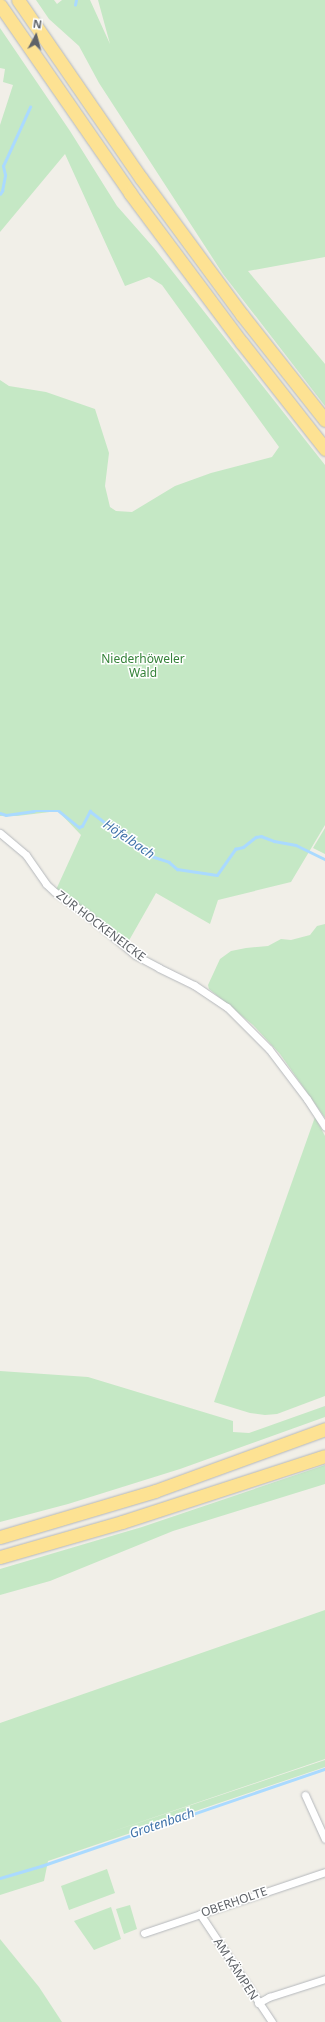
<!DOCTYPE html>
<meta charset="utf-8">
<style>
body{margin:0}
#map{position:relative;width:325px;height:2022px;overflow:hidden;background:#f1efe8;font-family:"Noto Sans",sans-serif}
div>[style]{position:absolute}
.green>*{inset:0;background:#c5e8c5}
.stream>*{height:2.5px;margin:-1.25px;padding:0 1.25px;transform-origin:1.25px;border-radius:1.25px;background:#aadaff}
.roads{filter:drop-shadow(0 0 1px #b5b8bc) drop-shadow(0 0 1px #b5b8bc)}
.street>*{height:7px;margin:-3.5px;padding:0 3.5px;transform-origin:3.5px;border-radius:3.5px;background:#fff}
.highway>*{height:13px;margin:-6.5px;padding:0 6.5px;transform-origin:6.5px;border-radius:6.5px;background:#fde293}
span{translate:-50% -50%;white-space:nowrap;text-align:center;line-height:1.15;-webkit-text-stroke:3px #fff;paint-order:stroke}
.park-label{font-size:12px;color:#348238}
.street-label{font-size:12px;color:#5f6368}
.water-label{font-size:13px;color:#4174aa;font-style:italic}
.north{position:absolute;left:16px;top:16px;width:40px;height:40px;-webkit-text-stroke:3px #fff;paint-order:stroke;rotate:7deg;font-size:11px;font-weight:700;line-height:16px;text-align:center;color:#5f6368}
.north::after{content:'';display:block;margin:auto;width:14px;height:18px;background:#5f6368;clip-path:polygon(50% 0,100% 100%,50% 72%,0 100%)}
</style>
<div id="map">
<div class="green">
<i style="clip-path:polygon(36px 0,54px 0,57px 4px,62px 0,90px 0,110px 44px,98px 0,325px 0,325px 257px,248px 271px,325px 364px,325px 406px,223px 274px,99px 83px,79px 46px,49px 19px)"></i>
<i style="clip-path:polygon(0 28px,70px 131px,117px 206px,154px 248px,325px 465px,325px 825px,291px 882px,218px 900px,210px 924px,156px 893px,127px 944px,55px 892px,81px 835px,58px 811px,17px 816px,0 816px,0 380px,9px 386px,46px 392px,95px 409px,109px 453px,105px 486px,110px 507px,116px 511px,132px 512px,175px 486px,211px 473px,272px 457px,279px 447px,162px 285px,149px 277px,125px 286px,65px 154px,0 232px,0 125px,13px 85px,3px 82px,5px 69px,0 68px)"></i>
<i style="clip-path:polygon(325px 828px,325px 854px,313px 848px)"></i>
<i style="clip-path:polygon(325px 924px,325px 1118px,280px 1054px,253px 1025px,209px 989px,208px 985px,220px 959px,231px 951px,246px 948px,268px 946px,281px 939px,291px 940px,310px 935px,317px 926px)"></i>
<i style="clip-path:polygon(315px 1117px,325px 1136px,325px 1396px,277px 1414px,265px 1415px,250px 1413px,214px 1402px)"></i>
<i style="clip-path:polygon(0 1371px,88px 1377px,233px 1421px,233px 1432px,249px 1433px,325px 1406px,325px 1417px,180px 1469px,68px 1504px,0 1522px)"></i>
<i style="clip-path:polygon(325px 1465px,325px 1484px,173px 1531px,50px 1581px,0 1595px,0 1569px,142px 1527px)"></i>
<i style="clip-path:polygon(325px 1610px,325px 1759px,102px 1835px,325px 1760px,325px 1767px,48px 1861px,44px 1881px,0 1895px,0 1723px)"></i>
<i style="clip-path:polygon(107px 1869px,115px 1893px,69px 1910px,61px 1886px)"></i>
<i style="clip-path:polygon(130px 1905px,137px 1929px,124px 1934px,116px 1909px)"></i>
<i style="clip-path:polygon(111px 1907px,121px 1939px,94px 1950px,74px 1921px)"></i>
<i style="clip-path:polygon(0 1939px,39px 1987px,62px 2022px,0 2022px)"></i>
</div>
<div class="stream">
<i style="left:75px;top:5px;width:5px;rotate:-79deg"></i>
<i style="left:0;top:194px;width:4px;rotate:-56deg"></i>
<i style="left:2px;top:191px;width:16px;rotate:-79deg"></i>
<i style="left:5px;top:175px;width:9px;rotate:-103deg"></i>
<i style="left:3px;top:166px;width:65px;rotate:-65.4deg"></i>
<i style="left:0;top:813px;width:6px;rotate:18deg"></i>
<i style="left:6px;top:815px;width:28px;rotate:-8deg"></i>
<i style="left:34px;top:811px;width:25px"></i>
<i style="left:59px;top:811px;width:26px;rotate:39deg"></i>
<i style="left:79px;top:827px;width:3px;rotate:-18deg"></i>
<i style="left:82px;top:826px;width:17px;rotate:-62deg"></i>
<i style="left:90px;top:811px;width:44px;rotate:37.6deg"></i>
<i style="left:125px;top:838px;width:5px"></i>
<i style="left:130px;top:838px;width:25px;rotate:43deg"></i>
<i style="left:148px;top:855px;width:22px;rotate:18deg"></i>
<i style="left:169px;top:862px;width:11px;rotate:41deg"></i>
<i style="left:177px;top:869px;width:40px;rotate:8.5deg"></i>
<i style="left:217px;top:875px;width:32px;rotate:-55deg"></i>
<i style="left:235px;top:849px;width:8px;rotate:-14deg"></i>
<i style="left:243px;top:847px;width:16px;rotate:-38deg"></i>
<i style="left:256px;top:837px;width:5px;rotate:-11deg"></i>
<i style="left:261px;top:836px;width:14px;rotate:21deg"></i>
<i style="left:274px;top:841px;width:22px;rotate:10deg"></i>
<i style="left:296px;top:845px;width:32px;rotate:26deg"></i>
<i style="left:0;top:1878px;width:43px;rotate:-16.3deg"></i>
<i style="left:41px;top:1866px;width:300px;rotate:-18.9deg"></i>
</div>
<div class="roads">
<div class="street">
<i style="left:0;top:833px;width:34px;rotate:40deg"></i>
<i style="left:26px;top:855px;width:35px;rotate:55deg"></i>
<i style="left:46px;top:884px;width:12px;rotate:42deg"></i>
<i style="left:55px;top:892px;width:35px;rotate:35deg"></i>
<i style="left:84px;top:912px;width:67px;rotate:40.1deg"></i>
<i style="left:135px;top:955px;width:27px;rotate:28deg"></i>
<i style="left:159px;top:968px;width:39px;rotate:26deg"></i>
<i style="left:194px;top:985px;width:40px;rotate:34deg"></i>
<i style="left:227px;top:1007px;width:59px;rotate:45deg"></i>
<i style="left:269px;top:1049px;width:63px;rotate:52.8deg"></i>
<i style="left:307px;top:1099px;width:33px;rotate:57deg"></i>
<i style="left:305px;top:1795px;width:48px;rotate:65.6deg"></i>
<i style="left:200px;top:1914px;width:130px;rotate:56.3deg"></i>
<i style="left:144px;top:1933px;width:191px;rotate:-18.6deg"></i>
<i style="left:258px;top:2003px;width:13px;rotate:-29deg"></i>
<i style="left:269px;top:1997px;width:59px;rotate:-17.8deg"></i>
</div>
<div class="highway">
<i style="left:18px;top:0;width:216px;rotate:55.4deg"></i>
<i style="left:141px;top:178px;width:170px;rotate:53.6deg"></i>
<i style="left:242px;top:315px;width:134px;rotate:51.7deg"></i>
<i style="left:0;top:5px;width:229px;rotate:55.3deg"></i>
<i style="left:130px;top:193px;width:187px;rotate:53.3deg"></i>
<i style="left:242px;top:343px;width:135px;rotate:51.9deg"></i>
<i style="left:0;top:1537px;width:162px;rotate:-16.5deg"></i>
<i style="left:155px;top:1491px;width:181px;rotate:-20deg"></i>
<i style="left:0;top:1557px;width:127px;rotate:-16deg"></i>
<i style="left:122px;top:1522px;width:213px;rotate:-18deg"></i>
</div>
</div>
<div class="park-label">
<span style="left:143px;top:666px">Niederhöweler<br>Wald</span>
</div>
<div class="street-label">
<span style="left:101px;top:926px;rotate:37deg">ZUR HOCKENEICKE</span>
<span style="left:234px;top:1902px;rotate:-19deg">OBERHOLTE</span>
<span style="left:236px;top:1969px;rotate:57deg">AM KÄMPEN</span>
</div>
<div class="water-label">
<span style="left:129px;top:839px;rotate:34deg">Höfelbach</span>
<span style="left:162px;top:1823px;rotate:-19deg">Grotenbach</span>
</div>
<div class="north">N</div>
</div>
